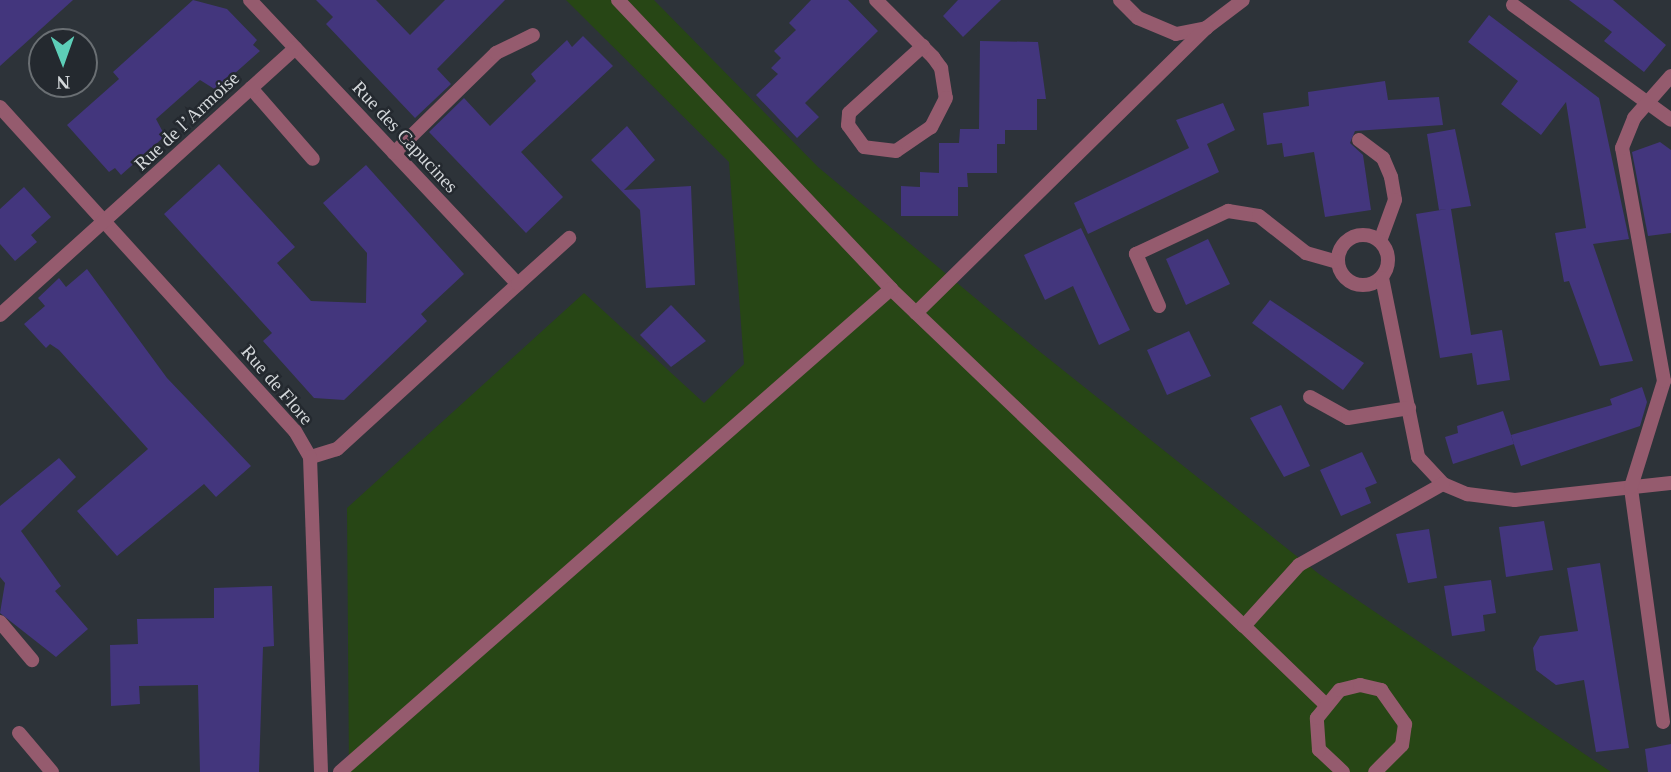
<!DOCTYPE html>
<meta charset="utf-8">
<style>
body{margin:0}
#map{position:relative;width:1671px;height:772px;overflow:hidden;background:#2d3339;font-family:"Times New Roman",serif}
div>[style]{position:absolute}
.green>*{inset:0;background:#274615}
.building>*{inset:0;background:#43367d}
.lane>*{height:14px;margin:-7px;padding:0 7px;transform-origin:7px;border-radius:7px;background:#955b6e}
.street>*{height:14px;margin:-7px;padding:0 7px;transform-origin:7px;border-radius:7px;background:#955b6e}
.street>.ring{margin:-7px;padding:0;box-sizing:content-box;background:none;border:14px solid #955b6e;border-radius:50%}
span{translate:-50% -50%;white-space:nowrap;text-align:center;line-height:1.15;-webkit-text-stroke:5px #24292f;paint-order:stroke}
.street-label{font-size:19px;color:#d3d7da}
.north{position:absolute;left:28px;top:28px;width:70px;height:70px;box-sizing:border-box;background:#24292f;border:2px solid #6a6f73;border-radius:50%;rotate:179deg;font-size:19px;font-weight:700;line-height:28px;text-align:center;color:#d3d7da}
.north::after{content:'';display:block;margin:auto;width:24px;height:32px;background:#5dceb8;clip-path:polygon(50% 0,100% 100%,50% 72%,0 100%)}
</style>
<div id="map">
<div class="green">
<i style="clip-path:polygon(566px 0,654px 0,818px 167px,1034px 347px,1319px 574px,1611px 772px,349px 772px,347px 508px,584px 293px,704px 403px,744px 364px,729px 162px)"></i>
</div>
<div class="building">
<i style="clip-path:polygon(0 0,73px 0,0 66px)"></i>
<i style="clip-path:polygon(193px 0,227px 9px,257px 40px,253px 45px,260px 51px,216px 90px,200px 80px,156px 119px,165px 136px,121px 175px,115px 168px,109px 172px,67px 125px,119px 79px,113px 72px)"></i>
<i style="clip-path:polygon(316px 0,376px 0,410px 35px,445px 0,505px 0,437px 69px,451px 84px,415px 118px,326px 24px,333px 17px)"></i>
<i style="clip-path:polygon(811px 0,848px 0,878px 31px,805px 103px,819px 117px,797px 138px,756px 95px,778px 74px,771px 68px,781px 58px,774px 51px,796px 30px,789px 23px)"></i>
<i style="clip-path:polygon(958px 0,1001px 0,963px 37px,943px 16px)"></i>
<i style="clip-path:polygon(1569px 0,1613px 0,1666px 45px,1644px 72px,1604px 41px,1612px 32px)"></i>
<i style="clip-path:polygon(1489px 15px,1599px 98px,1629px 239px,1593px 244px,1633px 361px,1600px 366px,1569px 281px,1564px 282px,1555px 233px,1586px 228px,1566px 102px,1541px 135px,1501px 104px,1518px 81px,1468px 42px)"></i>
<i style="clip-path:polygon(583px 36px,613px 66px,521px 152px,563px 197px,526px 233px,429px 132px,464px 98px,490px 126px,536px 81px,531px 74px,567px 40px,572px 47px)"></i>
<i style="clip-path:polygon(980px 41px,1038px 42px,1046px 99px,1037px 99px,1037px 130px,1005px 130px,1005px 144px,997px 144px,997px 173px,967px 173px,968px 187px,958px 187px,958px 216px,901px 216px,901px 186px,920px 187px,920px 172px,939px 173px,939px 143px,959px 143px,960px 129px,979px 129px)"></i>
<i style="clip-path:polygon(1385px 81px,1388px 100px,1439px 97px,1443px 125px,1355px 131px,1350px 143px,1363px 155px,1371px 210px,1325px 217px,1314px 152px,1284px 157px,1282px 143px,1267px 145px,1263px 113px,1309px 106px,1308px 92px)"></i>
<i style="clip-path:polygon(1223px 103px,1235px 130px,1207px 144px,1219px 172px,1088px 234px,1074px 203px,1189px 148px,1176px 120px)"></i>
<i style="clip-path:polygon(627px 126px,655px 160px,624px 190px,691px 186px,695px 285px,646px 288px,640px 210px,591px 160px)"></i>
<i style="clip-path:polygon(1455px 129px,1471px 206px,1451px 209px,1471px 335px,1502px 330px,1510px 380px,1477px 385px,1472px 353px,1440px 358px,1416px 214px,1447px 209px,1439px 210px,1427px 134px)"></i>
<i style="clip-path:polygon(1660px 142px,1671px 150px,1671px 233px,1648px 236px,1632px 152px)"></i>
<i style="clip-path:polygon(219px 164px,295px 247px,277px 263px,311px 301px,366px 303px,367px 253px,323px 203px,366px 165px,464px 274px,421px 314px,427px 321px,344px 400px,314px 398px,263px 341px,272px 333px,164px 214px)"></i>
<i style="clip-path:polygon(24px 187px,51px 217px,31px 235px,37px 242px,15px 261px,0 244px,0 209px)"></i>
<i style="clip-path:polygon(1081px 228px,1130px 330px,1099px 345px,1073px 286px,1045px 300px,1024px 255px)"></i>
<i style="clip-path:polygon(1208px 239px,1230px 284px,1186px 305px,1166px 259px)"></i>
<i style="clip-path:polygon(87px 269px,167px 378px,251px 466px,216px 497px,204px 484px,117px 556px,77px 511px,148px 449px,59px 350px,50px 344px,46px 348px,24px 324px,45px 306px,38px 298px,59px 278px,66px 287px)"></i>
<i style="clip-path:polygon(1270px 300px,1364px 363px,1343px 390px,1252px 323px)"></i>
<i style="clip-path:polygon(671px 305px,706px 341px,671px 367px,640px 335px)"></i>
<i style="clip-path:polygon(1189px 331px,1211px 376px,1167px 395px,1147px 350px)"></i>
<i style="clip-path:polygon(1642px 387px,1647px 402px,1640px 426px,1521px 466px,1511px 435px,1612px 405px,1610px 399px)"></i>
<i style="clip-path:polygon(1281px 405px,1310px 466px,1284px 477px,1250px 418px)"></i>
<i style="clip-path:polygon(1503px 411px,1514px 444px,1453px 464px,1445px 437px,1458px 433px,1457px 426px)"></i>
<i style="clip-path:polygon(1362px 452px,1377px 483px,1365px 488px,1371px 503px,1341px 516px,1320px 470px)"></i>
<i style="clip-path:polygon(59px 458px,76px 477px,21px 531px,61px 586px,55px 591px,88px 629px,56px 657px,0 613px,5px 583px,0 577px,0 506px)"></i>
<i style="clip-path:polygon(1544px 521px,1553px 570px,1506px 577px,1499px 527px)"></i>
<i style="clip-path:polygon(1429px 529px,1437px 578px,1408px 583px,1396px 534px)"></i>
<i style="clip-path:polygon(1600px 563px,1629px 748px,1596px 752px,1584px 680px,1556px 685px,1536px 670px,1533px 648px,1540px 636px,1578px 631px,1567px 568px)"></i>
<i style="clip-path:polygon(1491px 580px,1496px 613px,1483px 615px,1485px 631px,1452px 636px,1444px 586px)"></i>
<i style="clip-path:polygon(272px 586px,274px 646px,263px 647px,259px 772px,200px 772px,198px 685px,139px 686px,140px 704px,111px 706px,110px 645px,138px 644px,137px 619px,214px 618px,214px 588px)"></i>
<i style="clip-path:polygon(1671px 744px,1671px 772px,1648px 772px,1645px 749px)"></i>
</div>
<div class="lane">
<i style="left:251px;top:88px;width:94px;rotate:48.9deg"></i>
<i style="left:19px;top:733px;width:51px;rotate:49.8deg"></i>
</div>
<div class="street">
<i style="left:250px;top:0;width:390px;rotate:46.7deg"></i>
<i style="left:518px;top:284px;width:245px;rotate:137.6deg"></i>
<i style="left:337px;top:449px;width:28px;rotate:163deg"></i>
<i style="left:618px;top:0;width:398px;rotate:46.6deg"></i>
<i style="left:891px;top:289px;width:488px;rotate:43.7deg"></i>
<i style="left:876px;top:0;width:81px;rotate:45deg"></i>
<i style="left:933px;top:57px;width:14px;rotate:54deg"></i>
<i style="left:941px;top:68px;width:30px;rotate:81deg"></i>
<i style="left:946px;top:98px;width:33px;rotate:117deg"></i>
<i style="left:931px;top:127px;width:42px;rotate:145.6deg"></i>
<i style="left:896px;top:151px;width:32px;rotate:-173deg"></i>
<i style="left:864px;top:147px;width:27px;rotate:-126deg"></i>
<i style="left:848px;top:125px;width:12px;rotate:-85deg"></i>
<i style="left:849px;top:113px;width:100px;rotate:-42.2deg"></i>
<i style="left:1120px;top:0;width:25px;rotate:45deg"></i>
<i style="left:1138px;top:18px;width:41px;rotate:22.8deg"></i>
<i style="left:1176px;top:34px;width:31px;rotate:-11deg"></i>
<i style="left:1206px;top:28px;width:46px;rotate:-37.1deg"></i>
<i style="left:1513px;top:5px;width:195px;rotate:36deg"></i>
<i style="left:0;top:107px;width:438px;rotate:47.7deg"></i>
<i style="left:295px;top:431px;width:30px;rotate:60deg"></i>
<i style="left:310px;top:457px;width:315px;rotate:88deg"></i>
<i style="left:1359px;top:140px;width:30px;rotate:37deg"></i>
<i style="left:1383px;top:158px;width:21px;rotate:67deg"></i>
<i style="left:1391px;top:177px;width:23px;rotate:80deg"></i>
<i style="left:1395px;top:200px;width:44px;rotate:110.1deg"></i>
<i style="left:394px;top:153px;width:143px;rotate:-44.4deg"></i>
<i style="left:496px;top:53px;width:41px;rotate:-25.9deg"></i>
<i class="ring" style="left:1338px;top:235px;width:36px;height:36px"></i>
<i style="left:1382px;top:278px;width:183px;rotate:78.6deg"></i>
<i style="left:1418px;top:457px;width:37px;rotate:47deg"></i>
<i style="left:1443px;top:484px;width:26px;rotate:23deg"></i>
<i style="left:1467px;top:494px;width:48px;rotate:7.1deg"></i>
<i style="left:1515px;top:500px;width:157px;rotate:-6.2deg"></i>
<i style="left:518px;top:284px;width:69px;rotate:-42deg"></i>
<i style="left:1159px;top:306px;width:57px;rotate:-113.9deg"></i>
<i style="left:1136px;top:254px;width:102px;rotate:-25.1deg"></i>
<i style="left:1228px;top:211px;width:31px;rotate:9deg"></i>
<i style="left:1259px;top:216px;width:60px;rotate:38.2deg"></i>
<i style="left:1306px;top:253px;width:32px;rotate:16deg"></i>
<i style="left:916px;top:313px;width:407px;rotate:-44.5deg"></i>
<i style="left:0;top:315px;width:398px;rotate:-42.1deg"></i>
<i style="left:1310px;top:397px;width:43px;rotate:28.9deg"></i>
<i style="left:1348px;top:418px;width:62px;rotate:-9.3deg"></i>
<i style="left:0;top:622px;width:50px;rotate:49.9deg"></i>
<i style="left:1324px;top:703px;width:111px;rotate:-136.1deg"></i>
<i style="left:1244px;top:626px;width:82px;rotate:-48deg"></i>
<i style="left:1299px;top:565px;width:165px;rotate:-29.4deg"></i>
<i style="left:1663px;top:722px;width:237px;rotate:-97.8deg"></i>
<i style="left:1631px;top:487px;width:111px;rotate:-72.7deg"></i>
<i style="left:1664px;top:381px;width:237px;rotate:-100.2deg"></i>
<i style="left:1622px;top:148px;width:32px;rotate:-68deg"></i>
<i style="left:1634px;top:118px;width:56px;rotate:-48.6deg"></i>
<i style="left:340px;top:772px;width:733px;rotate:-41.24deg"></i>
<i style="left:1343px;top:772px;width:33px;rotate:-137deg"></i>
<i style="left:1319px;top:750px;width:32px;rotate:-94deg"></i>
<i style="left:1317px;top:718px;width:36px;rotate:-51deg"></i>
<i style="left:1340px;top:690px;width:21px;rotate:-14deg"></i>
<i style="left:1360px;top:685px;width:22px;rotate:13deg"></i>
<i style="left:1381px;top:690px;width:42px;rotate:54.8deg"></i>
<i style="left:1405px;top:724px;width:21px;rotate:98deg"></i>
<i style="left:1402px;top:745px;width:38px;rotate:135deg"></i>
</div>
<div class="street-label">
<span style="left:187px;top:121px;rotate:-43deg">Rue de l’Armoise</span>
<span style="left:405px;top:137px;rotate:47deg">Rue des Capucines</span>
<span style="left:277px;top:385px;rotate:49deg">Rue de Flore</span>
</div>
<div class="north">N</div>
</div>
